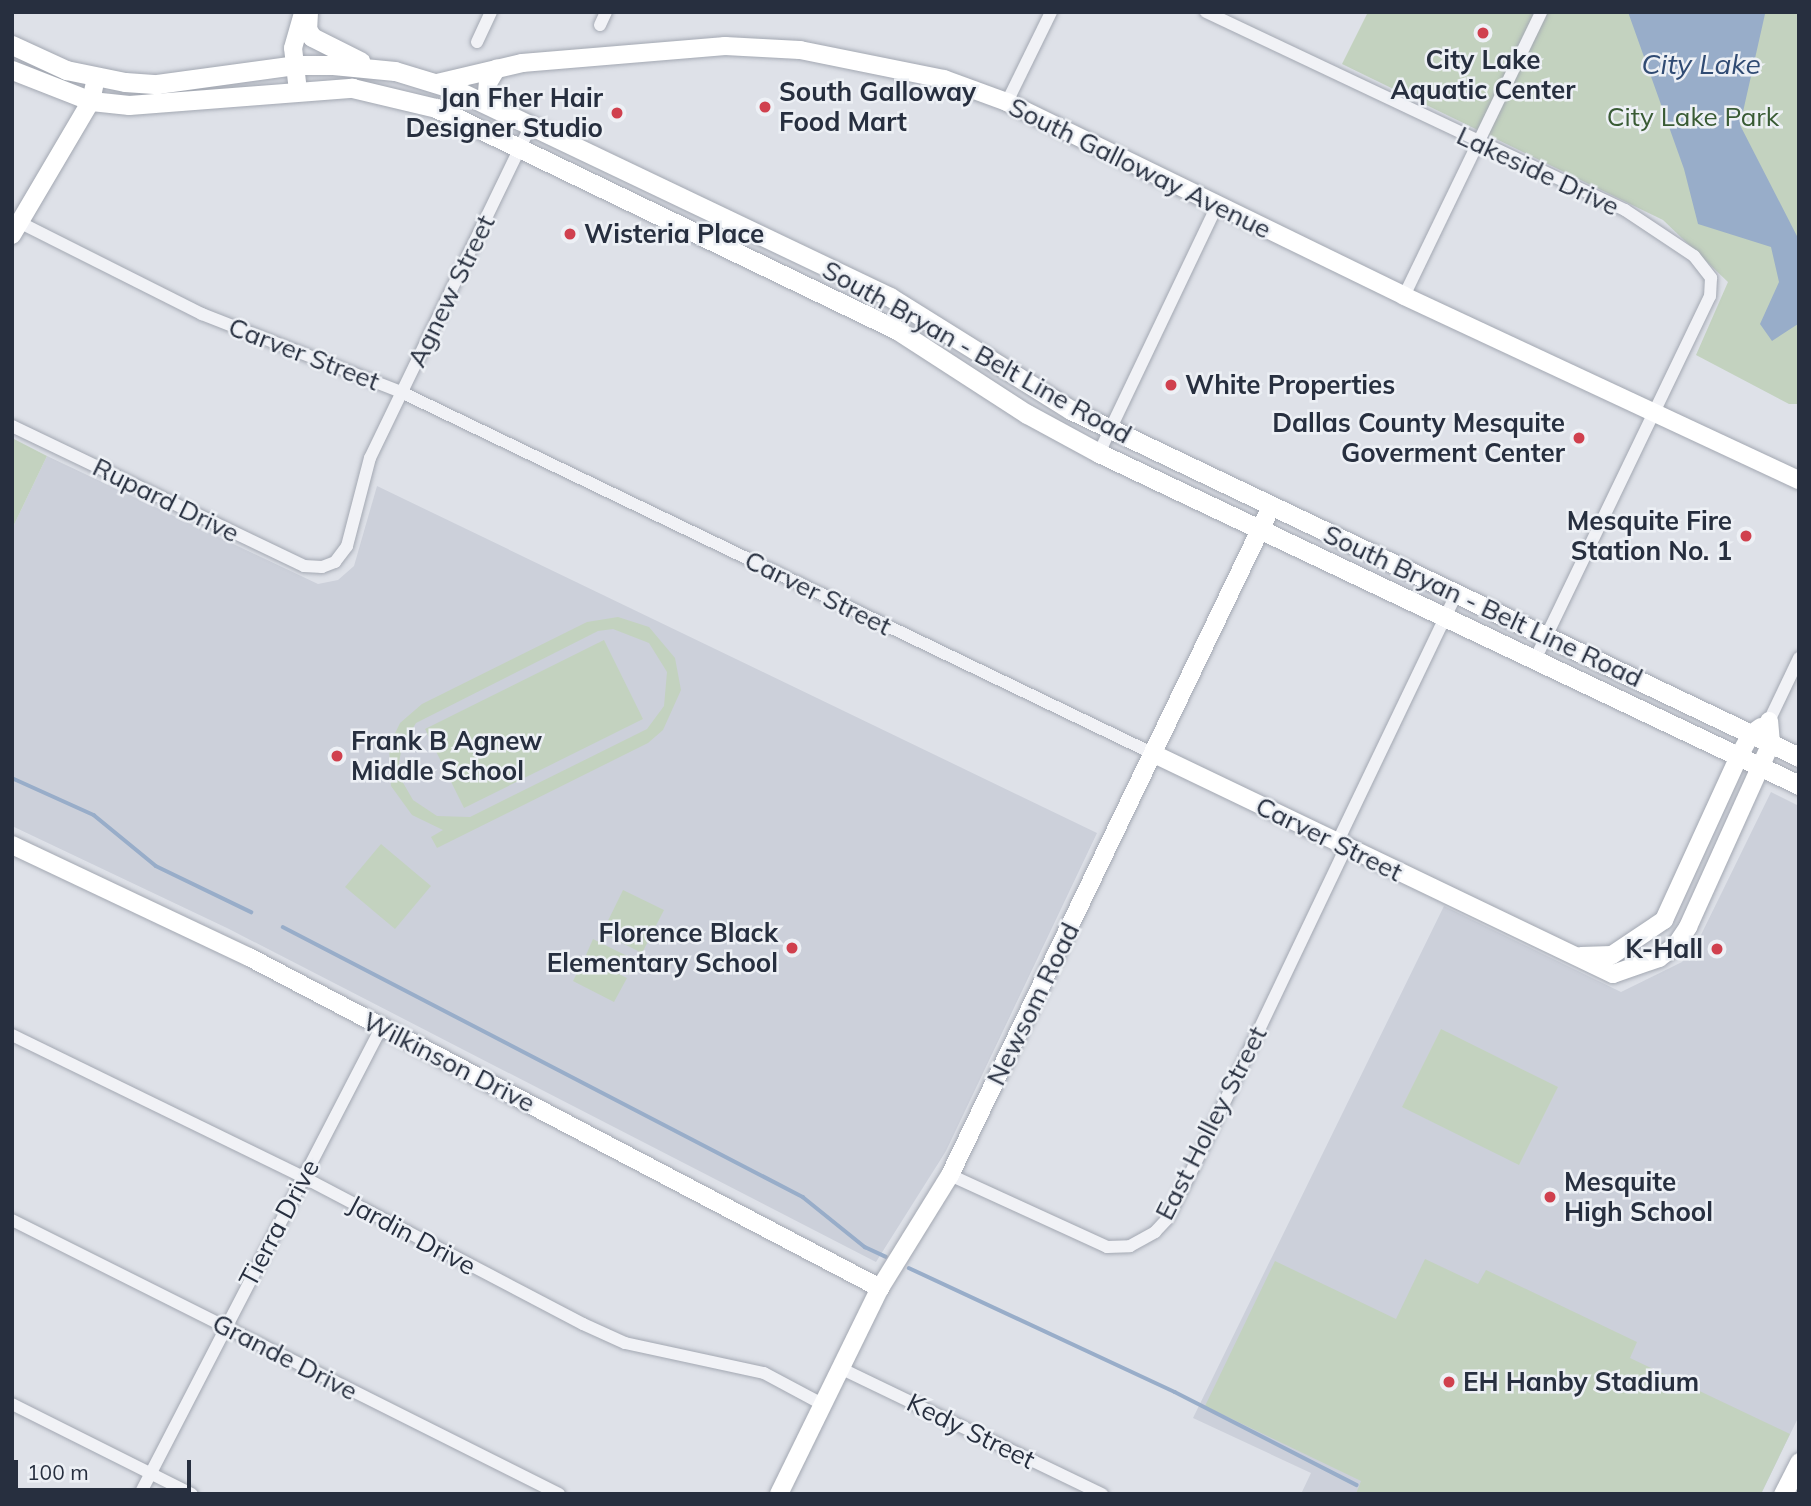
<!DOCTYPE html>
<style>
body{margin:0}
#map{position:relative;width:1811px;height:1506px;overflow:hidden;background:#dee1e8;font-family:Mulish,sans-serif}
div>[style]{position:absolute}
.built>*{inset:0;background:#ccd0da}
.green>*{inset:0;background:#c3d2bf}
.water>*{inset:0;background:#98adc9}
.stream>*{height:3.5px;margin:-1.75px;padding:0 1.75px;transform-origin:1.75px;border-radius:1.75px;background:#98adc9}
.roads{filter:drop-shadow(0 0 2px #a3a8b2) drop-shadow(0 0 2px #a3a8b2)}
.street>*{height:12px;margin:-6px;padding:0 6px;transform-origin:6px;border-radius:6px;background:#f1f2f6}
.secondary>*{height:18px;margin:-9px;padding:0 9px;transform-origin:9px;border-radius:9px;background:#fff}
.primary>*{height:19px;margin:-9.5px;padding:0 9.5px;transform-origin:9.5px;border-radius:9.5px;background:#fff}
.dots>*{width:19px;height:19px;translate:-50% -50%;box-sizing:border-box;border:4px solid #edf0f5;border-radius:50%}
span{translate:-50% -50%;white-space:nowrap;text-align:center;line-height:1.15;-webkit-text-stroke:5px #edf0f5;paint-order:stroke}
.poi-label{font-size:26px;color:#272f3f;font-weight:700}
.left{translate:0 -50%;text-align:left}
.right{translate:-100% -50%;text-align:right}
.park-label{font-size:26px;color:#395b34}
.street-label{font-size:26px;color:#272f3f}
.water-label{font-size:28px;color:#304b73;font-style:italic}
.frame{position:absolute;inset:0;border:14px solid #272f3f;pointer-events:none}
.scale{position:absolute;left:14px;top:1460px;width:177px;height:32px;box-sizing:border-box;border:4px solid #272f3f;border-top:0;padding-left:9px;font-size:21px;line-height:24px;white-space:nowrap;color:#272f3f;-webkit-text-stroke:5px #edf0f5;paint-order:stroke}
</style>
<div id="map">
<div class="built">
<i style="clip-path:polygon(47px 456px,318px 584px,338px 580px,354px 566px,377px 486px,1097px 833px,946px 1151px,876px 1262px,229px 929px,12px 826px,12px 529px)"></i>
<i style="clip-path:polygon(1771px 792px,1799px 806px,1799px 1416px,1761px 1494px,1301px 1494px,1311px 1473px,1193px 1418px,1444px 906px,1621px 992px,1682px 962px,1698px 941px)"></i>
</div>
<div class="green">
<i style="clip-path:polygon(1368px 12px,1799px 12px,1799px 404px,1789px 404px,1696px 355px,1728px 282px,1663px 220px,1342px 64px)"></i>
<i style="clip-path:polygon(12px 438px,47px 456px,12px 529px)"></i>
<i style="clip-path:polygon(evenodd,618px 617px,649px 627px,675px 658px,681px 690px,663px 730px,648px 743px,437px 848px,431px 837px,443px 830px,412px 815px,391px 786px,389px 746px,400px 723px,422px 704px,587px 622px,618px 617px,613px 629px,649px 643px,667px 672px,664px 706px,647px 729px,470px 817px,437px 816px,413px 800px,402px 781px,399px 763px,402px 746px,416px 723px,598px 631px,613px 629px)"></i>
<i style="clip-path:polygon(604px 640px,643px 719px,464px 808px,425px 729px)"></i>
<i style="clip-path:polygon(381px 844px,431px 886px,395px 929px,345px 887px)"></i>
<i style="clip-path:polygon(623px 890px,664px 910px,642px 953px,602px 933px)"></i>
<i style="clip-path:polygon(593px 939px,635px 960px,628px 975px,586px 955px)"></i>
<i style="clip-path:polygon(585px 957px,627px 978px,614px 1002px,573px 981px)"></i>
<i style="clip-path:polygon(1441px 1029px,1558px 1087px,1519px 1165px,1402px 1107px)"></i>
<i style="clip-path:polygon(1425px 1259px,1478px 1284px,1486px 1270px,1637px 1342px,1630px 1358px,1790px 1434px,1761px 1494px,1356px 1494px,1361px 1481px,1205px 1406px,1275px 1261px,1396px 1319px)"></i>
</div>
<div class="water">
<i style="clip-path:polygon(1628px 12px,1789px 12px,1765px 14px,1740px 125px,1799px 240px,1798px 324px,1772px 341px,1760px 324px,1779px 282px,1771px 247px,1698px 224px,1684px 169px)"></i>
</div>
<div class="stream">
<i style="left:12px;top:778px;width:90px;rotate:24.3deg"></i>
<i style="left:94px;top:815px;width:80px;rotate:39.4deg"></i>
<i style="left:156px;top:866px;width:106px;rotate:25.8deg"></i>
<i style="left:283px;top:927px;width:586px;rotate:27.44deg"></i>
<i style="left:803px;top:1197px;width:80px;rotate:38.9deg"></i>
<i style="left:865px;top:1247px;width:23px;rotate:25deg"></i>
<i style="left:909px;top:1268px;width:293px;rotate:25deg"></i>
<i style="left:1175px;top:1392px;width:204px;rotate:27.1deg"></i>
</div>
<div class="roads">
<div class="street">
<i style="left:1206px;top:12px;width:463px;rotate:25.3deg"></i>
<i style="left:1625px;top:210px;width:83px;rotate:33.7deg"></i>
<i style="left:1694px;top:256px;width:28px;rotate:52deg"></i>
<i style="left:1711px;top:278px;width:18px;rotate:93deg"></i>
<i style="left:1710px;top:296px;width:403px;rotate:115.7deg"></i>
<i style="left:600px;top:25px;width:14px;rotate:-65deg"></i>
<i style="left:477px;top:42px;width:33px;rotate:-65deg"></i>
<i style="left:1007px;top:102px;width:100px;rotate:-63.9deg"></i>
<i style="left:19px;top:222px;width:205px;rotate:26.7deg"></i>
<i style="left:202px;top:314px;width:214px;rotate:21.4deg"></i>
<i style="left:401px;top:392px;width:835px;rotate:25.68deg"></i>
<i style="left:1404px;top:296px;width:315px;rotate:-64.2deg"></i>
<i style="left:12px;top:426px;width:324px;rotate:25.6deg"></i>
<i style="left:304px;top:566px;width:18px;rotate:3deg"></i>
<i style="left:322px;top:567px;width:14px;rotate:-21deg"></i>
<i style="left:335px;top:562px;width:20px;rotate:-53deg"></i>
<i style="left:347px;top:546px;width:91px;rotate:-75.4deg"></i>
<i style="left:370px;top:458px;width:370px;rotate:-64.2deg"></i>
<i style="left:1099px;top:453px;width:274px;rotate:-64.5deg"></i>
<i style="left:1769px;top:721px;width:70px;rotate:-64.5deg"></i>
<i style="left:1337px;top:843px;width:277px;rotate:-64.4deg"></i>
<i style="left:12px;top:1035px;width:324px;rotate:26deg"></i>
<i style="left:303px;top:1177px;width:316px;rotate:27.7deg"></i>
<i style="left:583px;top:1324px;width:46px;rotate:24.3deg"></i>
<i style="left:625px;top:1343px;width:142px;rotate:12.2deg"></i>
<i style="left:764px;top:1373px;width:66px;rotate:28.1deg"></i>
<i style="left:950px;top:1175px;width:173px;rotate:24.6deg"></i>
<i style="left:1107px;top:1247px;width:23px;rotate:-2deg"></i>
<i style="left:1130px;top:1246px;width:29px;rotate:-29deg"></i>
<i style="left:1155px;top:1232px;width:18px;rotate:-47deg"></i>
<i style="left:1167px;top:1219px;width:59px;rotate:-63deg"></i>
<i style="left:1194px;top:1166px;width:352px;rotate:-64.5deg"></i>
<i style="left:12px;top:1220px;width:612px;rotate:26.61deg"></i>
<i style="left:840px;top:1368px;width:291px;rotate:25.7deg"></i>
<i style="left:12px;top:1404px;width:201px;rotate:26.6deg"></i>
<i style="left:140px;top:1494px;width:525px;rotate:-62.65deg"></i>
</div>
<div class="secondary">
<i style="left:437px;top:83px;width:87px;rotate:-13.2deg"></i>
<i style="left:522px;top:63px;width:204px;rotate:-4.8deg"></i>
<i style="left:725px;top:46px;width:75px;rotate:3.1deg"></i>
<i style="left:800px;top:50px;width:147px;rotate:11.4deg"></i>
<i style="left:944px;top:79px;width:67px;rotate:20.1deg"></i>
<i style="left:1007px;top:102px;width:442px;rotate:26deg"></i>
<i style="left:1404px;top:296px;width:436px;rotate:25deg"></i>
<i style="left:298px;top:91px;width:43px;rotate:-96.6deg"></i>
<i style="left:293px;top:48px;width:37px;rotate:-74deg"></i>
<i style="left:486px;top:104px;width:21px;rotate:-85deg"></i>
<i style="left:488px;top:83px;width:17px;rotate:-59deg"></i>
<i style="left:12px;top:235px;width:156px;rotate:-59.5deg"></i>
<i style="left:91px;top:101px;width:24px;rotate:-78deg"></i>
<i style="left:1154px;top:754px;width:509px;rotate:25.61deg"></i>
<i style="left:1613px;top:974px;width:49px;rotate:-19.2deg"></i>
<i style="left:1659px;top:958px;width:21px;rotate:-37deg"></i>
<i style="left:1676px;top:945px;width:22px;rotate:-56deg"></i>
<i style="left:1688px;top:927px;width:202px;rotate:-65.7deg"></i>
<i style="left:1771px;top:743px;width:22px;rotate:-95deg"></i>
<i style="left:12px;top:845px;width:262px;rotate:25.3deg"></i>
<i style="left:249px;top:957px;width:713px;rotate:27.68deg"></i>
<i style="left:1581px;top:956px;width:31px;rotate:-2deg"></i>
<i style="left:1612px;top:955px;width:63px;rotate:-33.9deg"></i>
<i style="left:1664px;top:920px;width:180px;rotate:-65.4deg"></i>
<i style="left:1739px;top:756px;width:25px;rotate:-61deg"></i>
<i style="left:1751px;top:734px;width:12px;rotate:-35deg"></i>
<i style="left:779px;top:1494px;width:229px;rotate:-63.9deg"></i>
<i style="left:880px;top:1288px;width:133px;rotate:-58.2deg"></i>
<i style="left:950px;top:1175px;width:743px;rotate:-64.33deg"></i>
</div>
<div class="primary">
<i style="left:308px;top:12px;width:17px;rotate:93deg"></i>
<i style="left:307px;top:29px;width:9px;rotate:58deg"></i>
<i style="left:312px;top:37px;width:54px;rotate:26.6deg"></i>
<i style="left:12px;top:45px;width:60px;rotate:24.8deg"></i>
<i style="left:66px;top:70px;width:60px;rotate:11.5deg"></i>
<i style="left:125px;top:82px;width:32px;rotate:4deg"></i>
<i style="left:157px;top:84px;width:139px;rotate:-7.8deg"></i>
<i style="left:295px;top:65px;width:38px"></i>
<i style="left:333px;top:65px;width:62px;rotate:5.5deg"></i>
<i style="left:395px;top:71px;width:62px;rotate:17deg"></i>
<i style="left:454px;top:89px;width:483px;rotate:25.5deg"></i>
<i style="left:890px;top:297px;width:213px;rotate:32deg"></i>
<i style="left:1071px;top:410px;width:806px;rotate:25.48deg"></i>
<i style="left:12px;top:70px;width:85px;rotate:21.4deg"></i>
<i style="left:91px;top:101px;width:38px;rotate:6deg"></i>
<i style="left:129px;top:105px;width:224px;rotate:-4.4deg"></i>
<i style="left:352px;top:88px;width:86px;rotate:13.4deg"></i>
<i style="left:436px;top:108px;width:512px;rotate:25.71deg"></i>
<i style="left:897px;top:330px;width:155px;rotate:32.9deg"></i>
<i style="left:1027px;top:414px;width:82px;rotate:28.4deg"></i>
<i style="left:1099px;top:453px;width:775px;rotate:25.37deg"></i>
<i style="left:1783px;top:1494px;width:36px;rotate:-63deg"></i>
</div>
</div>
<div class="dots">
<i style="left:1483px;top:33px;background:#d0404e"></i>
<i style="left:765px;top:107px;background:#d0404e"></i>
<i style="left:617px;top:113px;background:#d0404e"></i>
<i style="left:570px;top:234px;background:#d0404e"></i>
<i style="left:1171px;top:385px;background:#d0404e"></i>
<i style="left:1579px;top:438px;background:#d0404e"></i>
<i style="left:1746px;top:536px;background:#d0404e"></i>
<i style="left:337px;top:756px;background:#d0404e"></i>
<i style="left:792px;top:948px;background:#d0404e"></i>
<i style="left:1717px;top:949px;background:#d0404e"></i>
<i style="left:1550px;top:1197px;background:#d0404e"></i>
<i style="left:1449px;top:1382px;background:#d0404e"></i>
</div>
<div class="poi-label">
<span style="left:1483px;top:75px">City Lake<br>Aquatic Center</span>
<span class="left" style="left:779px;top:107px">South Galloway<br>Food Mart</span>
<span class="right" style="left:603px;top:113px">Jan Fher Hair<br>Designer Studio</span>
<span class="left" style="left:584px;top:234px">Wisteria Place</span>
<span class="left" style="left:1185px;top:385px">White Properties</span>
<span class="right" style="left:1565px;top:438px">Dallas County Mesquite<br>Goverment Center</span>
<span class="right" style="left:1732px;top:536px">Mesquite Fire<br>Station No. 1</span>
<span class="left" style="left:351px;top:756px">Frank B Agnew<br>Middle School</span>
<span class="right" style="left:778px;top:948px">Florence Black<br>Elementary School</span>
<span class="right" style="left:1703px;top:949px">K-Hall</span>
<span class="left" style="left:1564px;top:1197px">Mesquite<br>High School</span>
<span class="left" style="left:1463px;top:1382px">EH Hanby Stadium</span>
</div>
<div class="park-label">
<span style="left:1693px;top:117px">City Lake Park</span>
</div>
<div class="street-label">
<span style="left:1140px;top:168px;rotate:26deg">South Galloway Avenue</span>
<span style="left:1538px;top:171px;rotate:25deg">Lakeside Drive</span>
<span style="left:451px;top:291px;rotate:-64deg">Agnew Street</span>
<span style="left:977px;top:352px;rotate:29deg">South Bryan - Belt Line Road</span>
<span style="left:304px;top:354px;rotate:21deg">Carver Street</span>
<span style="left:166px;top:500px;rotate:26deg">Rupard Drive</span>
<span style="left:818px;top:593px;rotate:26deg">Carver Street</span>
<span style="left:1483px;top:606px;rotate:25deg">South Bryan - Belt Line Road</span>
<span style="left:1329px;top:839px;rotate:26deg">Carver Street</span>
<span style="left:1033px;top:1004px;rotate:-64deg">Newsom Road</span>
<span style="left:449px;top:1062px;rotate:27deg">Wilkinson Drive</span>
<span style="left:1211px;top:1123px;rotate:-63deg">East Holley Street</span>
<span style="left:279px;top:1223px;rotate:-62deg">Tierra Drive</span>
<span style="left:412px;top:1235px;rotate:28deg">Jardin Drive</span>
<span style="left:285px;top:1357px;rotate:27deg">Grande Drive</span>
<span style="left:971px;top:1431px;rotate:26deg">Kedy Street</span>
</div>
<div class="water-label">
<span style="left:1701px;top:64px">City Lake</span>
</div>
<div class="frame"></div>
<div class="scale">100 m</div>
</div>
